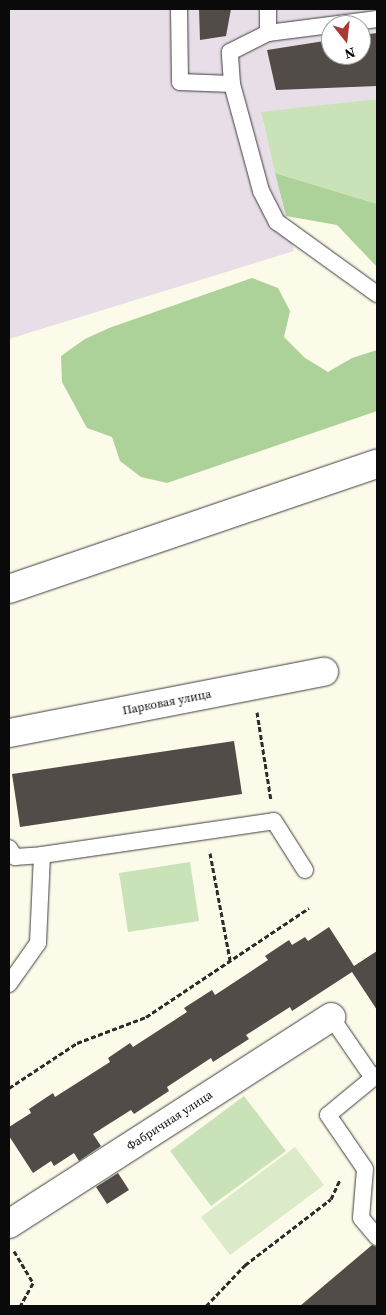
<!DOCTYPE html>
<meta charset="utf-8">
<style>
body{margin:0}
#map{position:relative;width:386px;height:1315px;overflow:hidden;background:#fcfbe9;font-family:"Source Serif 4",serif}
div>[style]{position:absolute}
.industrial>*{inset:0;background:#e8dee8}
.green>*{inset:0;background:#c9e2b7}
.forest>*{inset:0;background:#acd199}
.pitch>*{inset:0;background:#dbeac8}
.building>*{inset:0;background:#514c47}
.path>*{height:3px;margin-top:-1.5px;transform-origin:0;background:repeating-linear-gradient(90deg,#2c2c2c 0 5px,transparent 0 7.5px)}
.roads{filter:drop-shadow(0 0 1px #3d3d3d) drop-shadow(0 0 1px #3d3d3d)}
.lane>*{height:16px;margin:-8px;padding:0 8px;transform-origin:8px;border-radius:8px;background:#fff}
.street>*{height:28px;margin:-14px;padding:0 14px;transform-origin:14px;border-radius:14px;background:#fff}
span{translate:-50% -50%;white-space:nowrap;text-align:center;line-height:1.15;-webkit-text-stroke:5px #fff;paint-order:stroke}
.street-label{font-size:12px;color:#0a0a0a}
.frame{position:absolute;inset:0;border:10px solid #0a0a0a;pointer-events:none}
.north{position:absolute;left:321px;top:15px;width:50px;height:50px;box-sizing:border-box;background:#fff;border:1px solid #9d9d9d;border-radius:50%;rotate:164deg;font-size:14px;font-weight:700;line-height:20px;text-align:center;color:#0a0a0a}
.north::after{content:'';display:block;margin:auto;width:18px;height:22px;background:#a83b34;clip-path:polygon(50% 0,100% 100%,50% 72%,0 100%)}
</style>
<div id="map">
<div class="industrial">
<i style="clip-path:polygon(evenodd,9px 9px,377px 9px,377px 99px,261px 113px,294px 251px,9px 339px,9px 9px,331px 25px,361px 25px,361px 55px,331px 55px,331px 25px)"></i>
</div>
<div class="green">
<i style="clip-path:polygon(377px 99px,377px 204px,275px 173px,261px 112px)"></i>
<i style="clip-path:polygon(190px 862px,199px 921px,128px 932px,119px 873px)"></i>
<i style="clip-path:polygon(244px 1096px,286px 1151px,211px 1206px,170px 1151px)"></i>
</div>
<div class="forest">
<i style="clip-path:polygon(275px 173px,377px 204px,377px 267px,337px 225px,286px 216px)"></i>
<i style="clip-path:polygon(252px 278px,278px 288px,290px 311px,284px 337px,305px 358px,328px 372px,352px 358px,377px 350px,377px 411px,167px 483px,141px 477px,120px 461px,112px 437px,87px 428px,62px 382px,61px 356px,85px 339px,109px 328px)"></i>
</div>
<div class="pitch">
<i style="clip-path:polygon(295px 1147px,324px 1185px,230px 1255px,201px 1217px)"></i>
</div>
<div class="building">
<i style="clip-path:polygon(199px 9px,231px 9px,226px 36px,200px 40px)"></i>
<i style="clip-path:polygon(377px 33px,377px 86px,276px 90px,267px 50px,331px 40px,331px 55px,361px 55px,361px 35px)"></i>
<i style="clip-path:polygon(234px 741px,242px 794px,20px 827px,12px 774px)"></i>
<i style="clip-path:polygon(329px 927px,354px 966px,377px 951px,377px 1010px,352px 972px,292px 1011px,290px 1007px,246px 1035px,249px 1039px,213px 1062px,211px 1058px,167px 1087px,169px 1091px,134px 1114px,131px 1110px,93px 1134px,101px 1146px,79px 1161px,74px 1153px,54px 1166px,51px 1161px,33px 1173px,9px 1136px,9px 1127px,31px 1113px,29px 1109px,53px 1093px,55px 1097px,110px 1062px,108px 1058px,130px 1043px,133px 1047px,187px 1012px,184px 1008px,212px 990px,215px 995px,268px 960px,265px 956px,289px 940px,292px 945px,305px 937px,308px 941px)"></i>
<i style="clip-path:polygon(118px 1173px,129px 1190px,107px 1204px,96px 1187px)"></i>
<i style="clip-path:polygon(372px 1245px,377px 1247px,377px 1306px,300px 1306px)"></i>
</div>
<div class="path">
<i style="left:257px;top:712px;width:89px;rotate:81deg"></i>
<i style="left:210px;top:853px;width:109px;rotate:79.4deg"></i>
<i style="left:9px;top:1088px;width:82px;rotate:-33.5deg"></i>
<i style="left:77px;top:1043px;width:74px;rotate:-20.6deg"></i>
<i style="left:146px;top:1017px;width:196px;rotate:-33.8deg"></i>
<i style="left:14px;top:1251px;width:37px;rotate:59deg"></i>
<i style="left:33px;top:1283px;width:26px;rotate:119deg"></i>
<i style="left:206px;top:1306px;width:57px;rotate:-46.4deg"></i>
<i style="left:245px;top:1265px;width:108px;rotate:-37.5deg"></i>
<i style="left:331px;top:1199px;width:21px;rotate:-65deg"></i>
</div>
<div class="roads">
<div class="lane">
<i style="left:179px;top:9px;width:73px;rotate:89.2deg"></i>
<i style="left:180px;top:82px;width:52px;rotate:2.2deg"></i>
<i style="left:232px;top:84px;width:111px;rotate:74.8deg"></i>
<i style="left:261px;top:191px;width:35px;rotate:63deg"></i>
<i style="left:277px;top:222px;width:123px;rotate:35.8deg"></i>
<i style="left:268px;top:9px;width:24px;rotate:90deg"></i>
<i style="left:268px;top:33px;width:110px;rotate:-7.3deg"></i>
<i style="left:232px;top:84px;width:32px;rotate:-94deg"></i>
<i style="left:230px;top:52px;width:42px;rotate:-26.6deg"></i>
<i style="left:9px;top:848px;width:11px;rotate:56deg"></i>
<i style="left:15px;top:857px;width:27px;rotate:-4deg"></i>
<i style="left:42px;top:855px;width:234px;rotate:-8.3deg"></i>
<i style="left:274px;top:821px;width:58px;rotate:57.7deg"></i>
<i style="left:9px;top:984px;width:50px;rotate:-54.7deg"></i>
<i style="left:38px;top:943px;width:88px;rotate:-87.4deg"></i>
<i style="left:331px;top:1017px;width:74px;rotate:55.5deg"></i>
<i style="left:373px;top:1078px;width:5px;rotate:-37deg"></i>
<i style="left:373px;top:1078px;width:58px;rotate:140.6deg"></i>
<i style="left:328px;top:1115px;width:65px;rotate:55.6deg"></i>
<i style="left:365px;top:1169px;width:49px;rotate:94.7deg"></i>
<i style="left:361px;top:1218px;width:25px;rotate:50deg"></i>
</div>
<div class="street">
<i style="left:9px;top:589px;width:389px;rotate:-18.8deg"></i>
<i style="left:9px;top:733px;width:321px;rotate:-11deg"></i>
<i style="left:9px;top:1224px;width:383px;rotate:-32.7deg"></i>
</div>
</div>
<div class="street-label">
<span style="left:167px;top:703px;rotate:-11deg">Парковая улица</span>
<span style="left:170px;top:1121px;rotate:-33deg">Фабричная улица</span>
</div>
<div class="frame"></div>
<div class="north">N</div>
</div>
